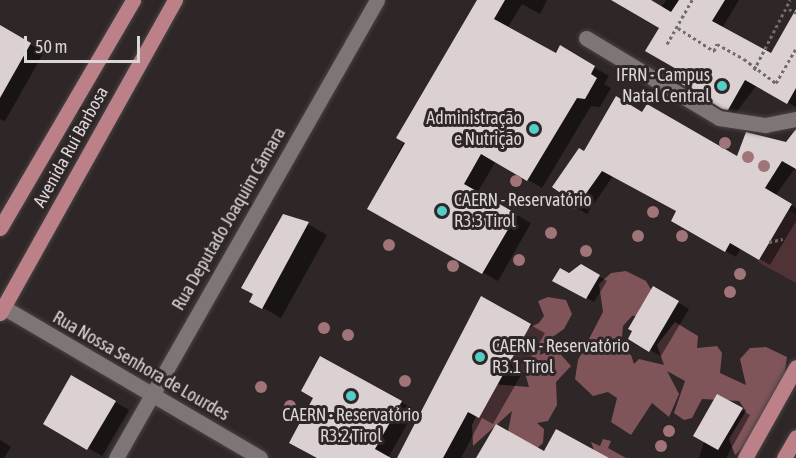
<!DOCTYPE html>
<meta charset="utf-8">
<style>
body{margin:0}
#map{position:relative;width:796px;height:458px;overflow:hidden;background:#2e2627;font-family:"Asap Condensed",sans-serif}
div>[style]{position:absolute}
.green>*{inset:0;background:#503336}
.forest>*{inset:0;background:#80555a}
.shadow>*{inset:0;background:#0007}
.building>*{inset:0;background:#dbd1d2}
.path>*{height:3px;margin-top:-1.5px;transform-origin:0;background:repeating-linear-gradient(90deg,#726b6b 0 3px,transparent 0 6px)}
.roads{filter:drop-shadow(0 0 2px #494343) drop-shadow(0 0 2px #494343)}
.minor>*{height:15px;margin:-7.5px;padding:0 7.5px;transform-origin:7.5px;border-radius:7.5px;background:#7e7576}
.major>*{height:15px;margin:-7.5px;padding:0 7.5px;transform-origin:7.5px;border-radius:7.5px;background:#bb8088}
.trees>*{width:12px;height:12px;margin:-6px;border-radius:50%;background:#a07478}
.dots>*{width:16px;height:16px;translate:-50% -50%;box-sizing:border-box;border:3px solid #2e2627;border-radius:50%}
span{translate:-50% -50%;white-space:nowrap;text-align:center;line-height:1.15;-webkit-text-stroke:6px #2e2627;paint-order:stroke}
.poi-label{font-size:18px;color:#dbd6d6}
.right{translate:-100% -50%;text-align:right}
.left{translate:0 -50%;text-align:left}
.street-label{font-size:18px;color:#dbd6d6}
.scale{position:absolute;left:24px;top:36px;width:116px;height:27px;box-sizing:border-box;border:3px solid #dbd6d6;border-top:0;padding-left:8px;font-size:18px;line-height:21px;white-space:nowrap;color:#dbd6d6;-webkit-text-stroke:4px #2e2627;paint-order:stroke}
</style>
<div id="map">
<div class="green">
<i style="clip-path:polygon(788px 210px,796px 214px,796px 283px,758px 262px)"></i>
</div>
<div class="forest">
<i style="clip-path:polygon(626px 271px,646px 281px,653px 293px,642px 315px,632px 316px,623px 326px,622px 337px,601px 341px,631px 355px,634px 364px,639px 359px,664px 365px,657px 345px,675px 322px,698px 336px,697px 348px,717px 346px,722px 353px,720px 373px,746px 385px,740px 359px,750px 348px,766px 347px,787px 357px,778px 415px,735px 455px,729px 439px,746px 411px,739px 401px,702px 399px,692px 418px,684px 420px,674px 413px,685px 381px,667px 371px,679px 394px,669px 417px,652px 403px,631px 435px,611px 422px,617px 398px,608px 392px,593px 396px,575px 379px,578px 360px,603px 312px,599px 284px,611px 273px)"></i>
<i style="clip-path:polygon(548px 297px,566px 300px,572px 314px,564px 329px,541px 345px,540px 355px,555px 348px,571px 366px,556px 382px,557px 405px,548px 421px,537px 423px,544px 429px,543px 443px,534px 451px,507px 436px,512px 411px,473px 446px,472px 425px,491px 384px,529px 387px,525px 373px,514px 369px,505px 353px,522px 331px,539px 323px,544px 316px,538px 301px)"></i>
<i style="clip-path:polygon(603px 439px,611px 441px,608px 448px,626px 458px,597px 458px,591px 442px,600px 446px)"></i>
</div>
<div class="shadow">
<i style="clip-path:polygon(479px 0,547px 0,540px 14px,522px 4px,507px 29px,556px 55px,561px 48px,609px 76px,604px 84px,611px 88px,600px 107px,591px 106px,542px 188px,496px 161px,477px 193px,531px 223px,498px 281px,369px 208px)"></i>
<i style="clip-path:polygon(614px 0,648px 0,661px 8px,666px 0,739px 0,722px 28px,771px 55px,796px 21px,796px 107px,757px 85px,735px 114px,682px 82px,687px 74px,661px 28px)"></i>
<i style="clip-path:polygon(0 27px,44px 52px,5px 121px,0 119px)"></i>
<i style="clip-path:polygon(643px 114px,738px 159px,786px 144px,796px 132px,796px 167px,775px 196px,796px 208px,796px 221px,770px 265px,741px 248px,736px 257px,673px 220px,678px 211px,613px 176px,587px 214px,561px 199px,584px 153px)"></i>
<i style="clip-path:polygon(297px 218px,327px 235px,281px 318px,251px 301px)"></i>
<i style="clip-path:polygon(581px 266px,607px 281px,594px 302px,554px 280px)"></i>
<i style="clip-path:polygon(654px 288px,689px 309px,661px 356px,630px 339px)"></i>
<i style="clip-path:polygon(482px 298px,545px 333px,493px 424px,482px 418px,461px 458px,399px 458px)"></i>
<i style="clip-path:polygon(72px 377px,129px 410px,102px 456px,45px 423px)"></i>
<i style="clip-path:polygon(718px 396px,750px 415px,726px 458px,699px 458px)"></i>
<i style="clip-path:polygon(401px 402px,415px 410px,388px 458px,319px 458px)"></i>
<i style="clip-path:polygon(0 440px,11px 447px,4px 458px,0 458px)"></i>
</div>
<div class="building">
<i style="clip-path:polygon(477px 0,505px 0,494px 19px,556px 53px,560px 45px,595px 66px,591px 74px,597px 78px,585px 99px,577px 98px,527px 181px,481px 154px,464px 184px,517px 214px,482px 274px,367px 209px,405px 143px,396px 138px)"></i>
<i style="clip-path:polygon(611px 0,651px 0,671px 12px,679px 0,725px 0,712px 21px,771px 53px,796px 9px,796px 88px,787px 104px,745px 80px,728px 110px,722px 109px,680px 83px,685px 74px,645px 51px,659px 28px)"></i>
<i style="clip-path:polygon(0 25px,31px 43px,0 98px)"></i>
<i style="clip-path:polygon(616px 96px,642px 112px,647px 104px,737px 156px,746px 132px,786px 142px,796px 129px,796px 169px,782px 161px,765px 188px,792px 204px,759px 260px,730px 243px,725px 252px,671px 221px,676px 211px,602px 171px,575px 209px,559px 199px,562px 194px,552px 187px,579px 148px,584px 151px)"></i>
<i style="clip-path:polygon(283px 214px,309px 222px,262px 309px,249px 302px,253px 294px,241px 288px)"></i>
<i style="clip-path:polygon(581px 264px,600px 275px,586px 299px,552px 281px,560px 268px,569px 273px)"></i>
<i style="clip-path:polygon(653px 286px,679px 301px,649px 352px,628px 339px,632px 331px,628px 329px)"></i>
<i style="clip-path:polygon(481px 296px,531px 324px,479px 418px,468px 412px,443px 458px,397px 458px)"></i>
<i style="clip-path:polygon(320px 356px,402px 401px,375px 449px,391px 458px,317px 458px,289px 443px,313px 398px,301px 391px)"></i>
<i style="clip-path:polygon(71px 375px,116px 401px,87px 450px,43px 424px)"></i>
<i style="clip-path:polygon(717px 394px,743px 408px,718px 450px,693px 436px)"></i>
<i style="clip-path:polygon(496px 424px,544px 451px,556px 429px,609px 458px,476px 458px)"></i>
</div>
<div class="path">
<i style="left:789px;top:9px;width:8px;rotate:30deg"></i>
<i style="left:678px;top:28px;width:43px;rotate:32.6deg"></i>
<i style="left:714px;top:51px;width:8px;rotate:-67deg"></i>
<i style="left:717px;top:44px;width:31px;rotate:29deg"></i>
<i style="left:744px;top:59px;width:40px;rotate:37deg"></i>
<i style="left:776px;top:83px;width:39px;rotate:-60deg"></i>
<i style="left:667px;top:44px;width:51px;rotate:-60.4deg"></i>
<i style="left:754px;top:70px;width:79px;rotate:-62.8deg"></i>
<i style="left:769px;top:242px;width:14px;rotate:-12deg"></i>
</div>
<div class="roads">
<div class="minor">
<i style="left:586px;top:38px;width:155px;rotate:31deg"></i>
<i style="left:719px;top:118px;width:47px;rotate:8.7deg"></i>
<i style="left:765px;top:125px;width:32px;rotate:-11deg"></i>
<i style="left:3px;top:307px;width:298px;rotate:30.4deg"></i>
<i style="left:116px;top:458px;width:527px;rotate:-60.32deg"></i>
</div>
<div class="major">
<i style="left:0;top:228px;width:264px;rotate:-59.7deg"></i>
<i style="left:0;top:313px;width:359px;rotate:-60.8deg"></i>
<i style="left:745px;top:458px;width:104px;rotate:-60.7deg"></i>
<i style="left:784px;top:458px;width:24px;rotate:-60deg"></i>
</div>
</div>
<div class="trees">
<i style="left:725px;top:143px"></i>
<i style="left:748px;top:157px"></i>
<i style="left:764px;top:166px"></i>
<i style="left:516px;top:181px"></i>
<i style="left:653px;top:212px"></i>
<i style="left:551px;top:233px"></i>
<i style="left:638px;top:236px"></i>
<i style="left:682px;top:236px"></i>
<i style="left:389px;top:245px"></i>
<i style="left:586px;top:251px"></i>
<i style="left:519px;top:260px"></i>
<i style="left:453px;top:266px"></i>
<i style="left:740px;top:274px"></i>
<i style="left:730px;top:292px"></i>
<i style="left:324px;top:328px"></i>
<i style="left:348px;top:335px"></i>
<i style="left:405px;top:381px"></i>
<i style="left:261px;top:387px"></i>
<i style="left:290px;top:406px"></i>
<i style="left:669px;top:431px"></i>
<i style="left:661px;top:446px"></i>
</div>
<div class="dots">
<i style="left:722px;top:86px;background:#54cdc8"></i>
<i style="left:534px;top:129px;background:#54cdc8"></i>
<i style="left:442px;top:211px;background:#54cdc8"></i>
<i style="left:480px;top:357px;background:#54cdc8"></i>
<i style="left:351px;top:396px;background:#54cdc8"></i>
</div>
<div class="poi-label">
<span class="right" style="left:710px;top:86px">IFRN - Campus<br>Natal Central</span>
<span class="right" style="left:522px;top:129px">Administração<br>e Nutrição</span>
<span class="left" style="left:454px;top:211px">CAERN - Reservatório<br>R3.3 Tirol</span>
<span class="left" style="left:492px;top:357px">CAERN - Reservatório<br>R3.1 Tirol</span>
<span style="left:351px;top:426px">CAERN - Reservatório<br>R3.2 Tirol</span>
</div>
<div class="street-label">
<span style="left:71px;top:147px;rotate:-61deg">Avenida Rui Barbosa</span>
<span style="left:229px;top:219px;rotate:-60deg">Rua Deputado Joaquim Câmara</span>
<span style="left:141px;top:366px;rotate:30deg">Rua Nossa Senhora de Lourdes</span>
</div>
<div class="scale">50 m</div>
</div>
